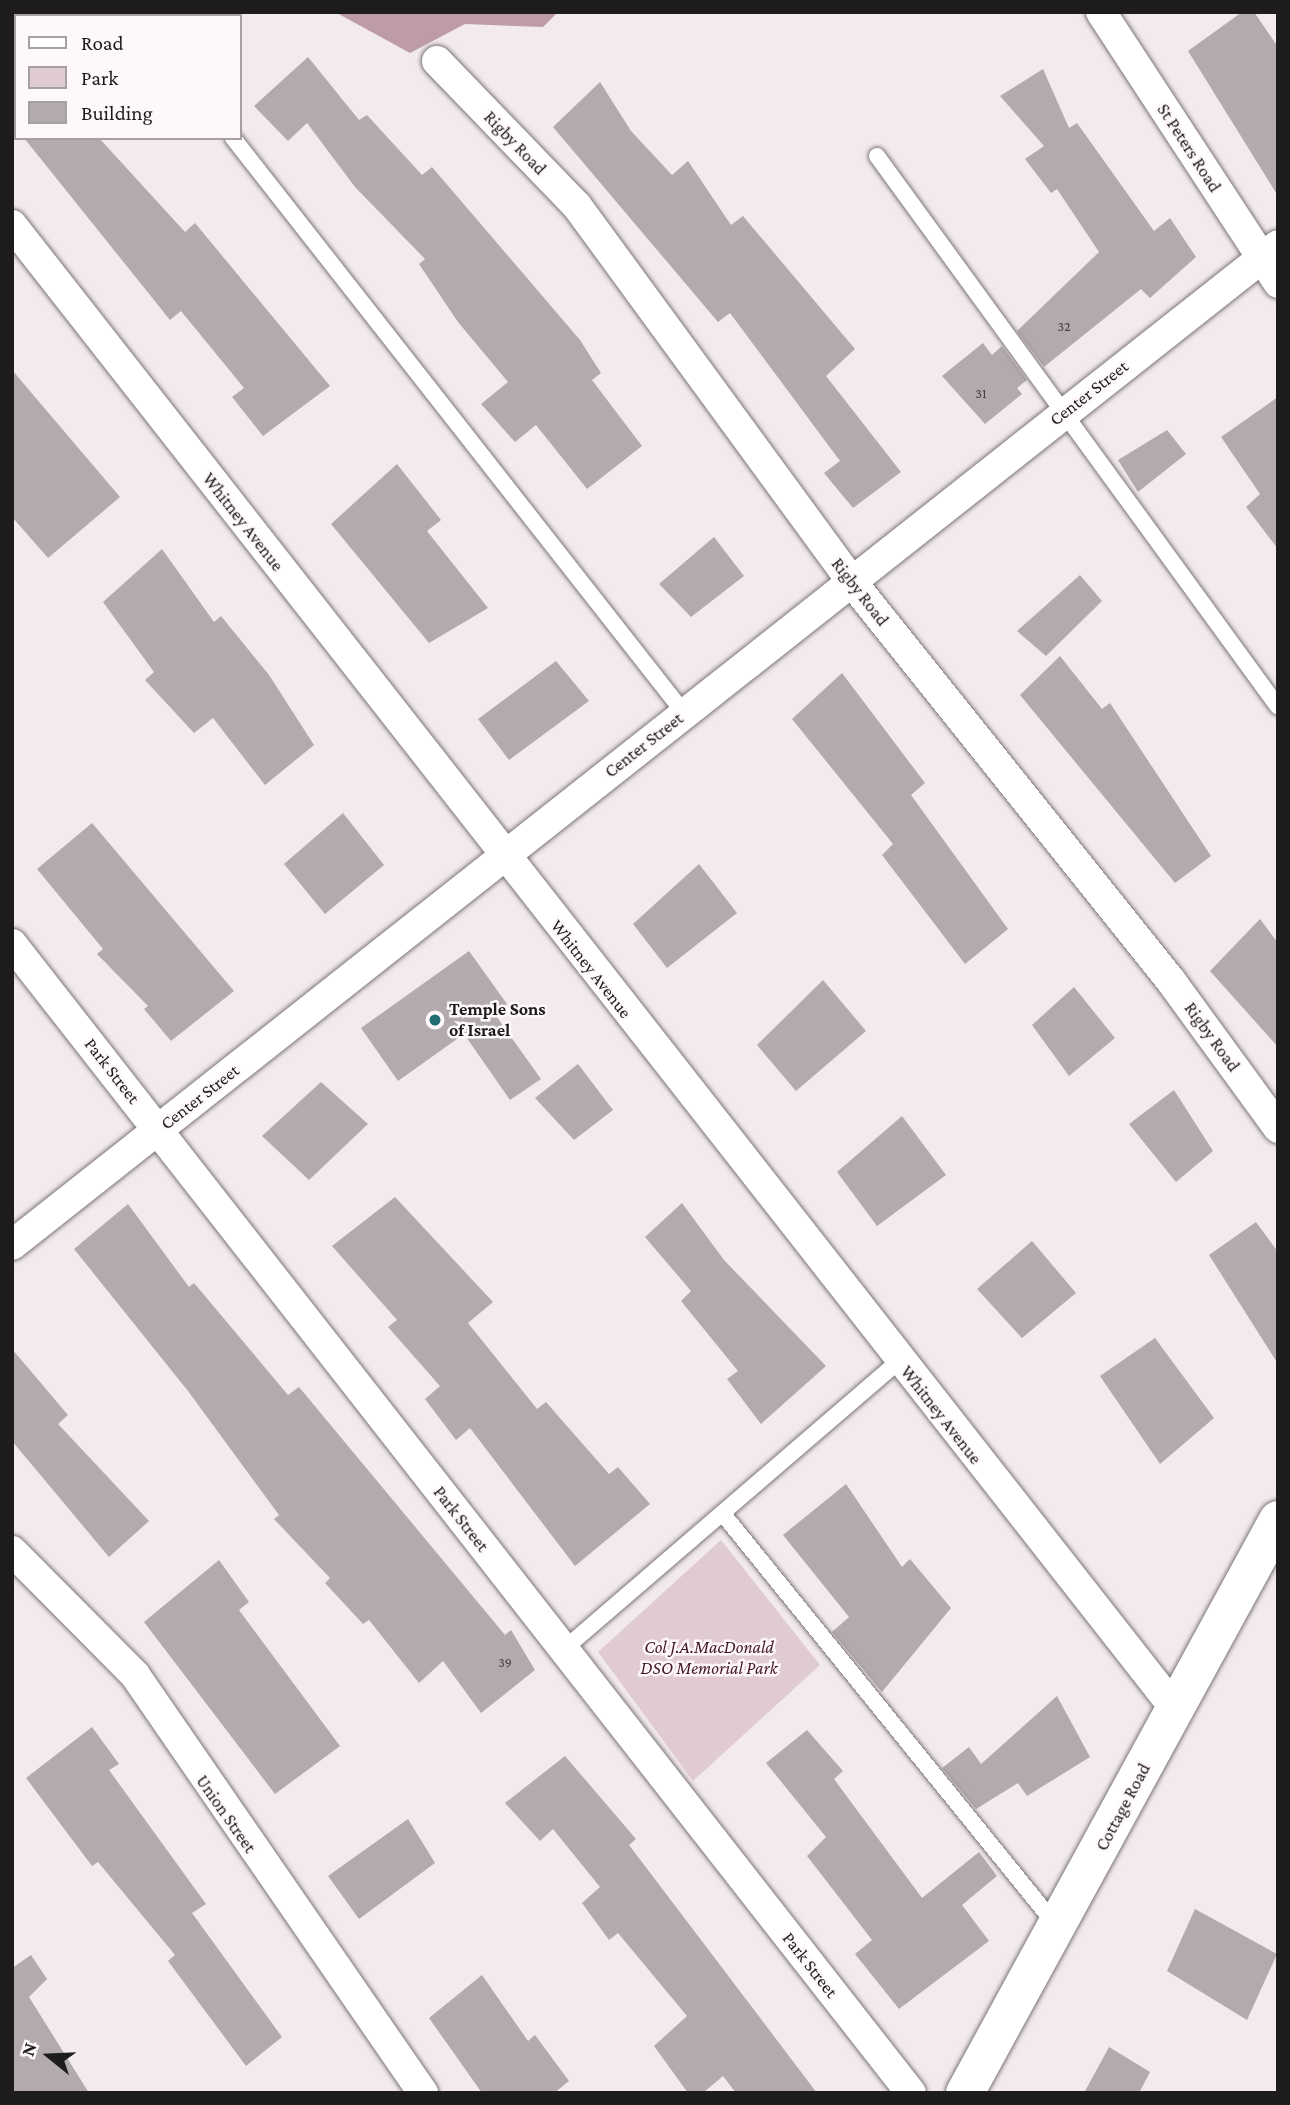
<!DOCTYPE html>
<style>
body{margin:0}
#map{position:relative;width:1290px;height:2105px;overflow:hidden;background:#f3eaed;font-family:"Crimson Pro",serif}
div>[style]{position:absolute}
.green>*{inset:0;background:#e0cbd2}
.water>*{inset:0;background:#bd9ca8}
.building>*{inset:0;background:#b2aaad}
.roads{filter:drop-shadow(0 0 2px #7c7577) drop-shadow(0 0 2px #7c7577)}
.service>*{height:16px;margin:-8px;padding:0 8px;transform-origin:8px;border-radius:8px;background:#fff}
.minor>*{height:30px;margin:-15px;padding:0 15px;transform-origin:15px;border-radius:15px;background:#fff}
.secondary>*{height:38px;margin:-19px;padding:0 19px;transform-origin:19px;border-radius:19px;background:#fff}
.dots>*{width:19px;height:19px;translate:-50% -50%;box-sizing:border-box;border:4px solid #fff8fa;border-radius:50%}
span{translate:-50% -50%;white-space:nowrap;text-align:center;line-height:1.15;-webkit-text-stroke:5px #fff8fa;paint-order:stroke}
.number-label{font-size:14px;color:#433f40}
.number-label span{-webkit-text-stroke-width:0}
.street-label{font-size:18px;color:#1e1b1c}
.poi-label{font-size:18px;color:#1e1b1c;font-weight:700}
.left{translate:0 -50%;text-align:left}
.park-label{font-size:18px;color:#44182c;font-style:italic}
.frame{position:absolute;inset:0;border:14px solid #1e1b1c;pointer-events:none}
.legend{position:absolute;left:14px;top:14px;width:228px;height:126px;box-sizing:border-box;background:#fff8fa;border:2px solid #a5a0a1;margin:0;padding:9px 12px;list-style:none;font-size:21px;color:#1e1b1c}
.legend li{display:flex;align-items:center;gap:14px;height:35px}
.legend b{width:35px;border:2px solid #a5a0a1}
.north{position:absolute;left:14px;top:2021px;width:70px;height:70px;-webkit-text-stroke:5px #fff8fa;paint-order:stroke;rotate:288deg;font-size:19px;font-weight:700;line-height:28px;text-align:center;color:#1e1b1c}
.north::after{content:'';display:block;margin:auto;width:24px;height:32px;background:#1e1b1c;clip-path:polygon(50% 0,100% 100%,50% 72%,0 100%)}
</style>
<div id="map">
<div class="green">
<i style="clip-path:polygon(721px 1540px,820px 1665px,693px 1781px,598px 1652px)"></i>
</div>
<div class="water">
<i style="clip-path:polygon(335px 12px,558px 12px,543px 27px,465px 24px,410px 53px)"></i>
</div>
<div class="building">
<i style="clip-path:polygon(1242px 12px,1254px 12px,1278px 47px,1278px 196px,1188px 51px)"></i>
<i style="clip-path:polygon(308px 57px,359px 120px,367px 115px,422px 175px,432px 167px,580px 340px,601px 373px,592px 380px,642px 446px,587px 489px,536px 425px,515px 442px,481px 404px,508px 382px,458px 322px,419px 264px,425px 259px,355px 187px,307px 123px,288px 141px,254px 106px)"></i>
<i style="clip-path:polygon(1043px 69px,1069px 128px,1077px 123px,1154px 231px,1170px 218px,1196px 257px,1150px 298px,1141px 289px,1044px 367px,1017px 331px,1099px 252px,1057px 189px,1051px 193px,1025px 159px,1044px 146px,1000px 96px)"></i>
<i style="clip-path:polygon(600px 82px,631px 131px,672px 175px,688px 161px,731px 225px,743px 216px,855px 349px,826px 376px,901px 472px,853px 508px,824px 473px,840px 461px,730px 313px,718px 322px,553px 127px)"></i>
<i style="clip-path:polygon(24px 138px,99px 138px,185px 232px,195px 223px,330px 386px,263px 436px,232px 397px,244px 388px,181px 311px,170px 320px)"></i>
<i style="clip-path:polygon(983px 343px,992px 355px,1002px 346px,1027px 380px,1017px 388px,1022px 394px,985px 424px,942px 376px)"></i>
<i style="clip-path:polygon(12px 370px,120px 497px,48px 558px,12px 517px)"></i>
<i style="clip-path:polygon(1278px 397px,1278px 549px,1246px 507px,1260px 494px,1221px 437px)"></i>
<i style="clip-path:polygon(1167px 430px,1186px 454px,1138px 492px,1118px 460px)"></i>
<i style="clip-path:polygon(397px 464px,441px 520px,427px 531px,488px 608px,429px 643px,331px 524px)"></i>
<i style="clip-path:polygon(714px 537px,744px 576px,691px 617px,659px 584px)"></i>
<i style="clip-path:polygon(162px 549px,214px 622px,221px 616px,269px 675px,314px 745px,265px 785px,213px 718px,194px 733px,145px 680px,154px 672px,103px 602px)"></i>
<i style="clip-path:polygon(1080px 575px,1102px 601px,1046px 656px,1017px 631px)"></i>
<i style="clip-path:polygon(1060px 656px,1102px 709px,1110px 703px,1211px 856px,1175px 883px,1020px 695px)"></i>
<i style="clip-path:polygon(556px 661px,589px 701px,509px 760px,478px 719px)"></i>
<i style="clip-path:polygon(842px 673px,925px 783px,911px 795px,1008px 929px,965px 964px,882px 855px,893px 844px,792px 719px)"></i>
<i style="clip-path:polygon(343px 813px,384px 865px,325px 914px,284px 864px)"></i>
<i style="clip-path:polygon(92px 823px,234px 991px,171px 1041px,144px 1009px,148px 1006px,97px 954px,103px 949px,37px 869px)"></i>
<i style="clip-path:polygon(699px 864px,737px 913px,667px 968px,633px 924px)"></i>
<i style="clip-path:polygon(1260px 919px,1278px 943px,1278px 1047px,1210px 971px)"></i>
<i style="clip-path:polygon(469px 951px,507px 1004px,494px 1013px,541px 1079px,510px 1100px,464px 1034px,398px 1081px,361px 1028px)"></i>
<i style="clip-path:polygon(823px 980px,866px 1031px,796px 1091px,757px 1045px)"></i>
<i style="clip-path:polygon(1074px 987px,1115px 1038px,1069px 1076px,1032px 1025px)"></i>
<i style="clip-path:polygon(578px 1064px,613px 1110px,574px 1140px,535px 1098px)"></i>
<i style="clip-path:polygon(321px 1082px,368px 1124px,309px 1180px,262px 1136px)"></i>
<i style="clip-path:polygon(1174px 1090px,1213px 1151px,1176px 1182px,1129px 1124px)"></i>
<i style="clip-path:polygon(902px 1116px,946px 1175px,877px 1226px,837px 1172px)"></i>
<i style="clip-path:polygon(395px 1197px,493px 1302px,468px 1323px,537px 1409px,546px 1402px,609px 1474px,618px 1467px,650px 1504px,575px 1566px,470px 1428px,456px 1440px,425px 1399px,440px 1386px,388px 1327px,397px 1320px,332px 1246px)"></i>
<i style="clip-path:polygon(682px 1203px,724px 1260px,826px 1366px,761px 1424px,727px 1379px,738px 1371px,681px 1301px,691px 1291px,645px 1237px)"></i>
<i style="clip-path:polygon(128px 1204px,189px 1287px,194px 1283px,288px 1395px,299px 1387px,505px 1635px,511px 1630px,535px 1670px,481px 1713px,443px 1661px,419px 1683px,369px 1620px,363px 1624px,325px 1583px,330px 1578px,274px 1519px,279px 1515px,188px 1391px,74px 1249px)"></i>
<i style="clip-path:polygon(1256px 1222px,1278px 1252px,1278px 1364px,1209px 1255px)"></i>
<i style="clip-path:polygon(1032px 1241px,1076px 1293px,1022px 1338px,977px 1289px)"></i>
<i style="clip-path:polygon(1155px 1338px,1214px 1418px,1160px 1464px,1100px 1376px)"></i>
<i style="clip-path:polygon(12px 1349px,68px 1415px,58px 1424px,149px 1521px,109px 1557px,12px 1441px)"></i>
<i style="clip-path:polygon(846px 1484px,902px 1567px,910px 1559px,951px 1608px,882px 1692px,832px 1632px,849px 1617px,783px 1535px)"></i>
<i style="clip-path:polygon(219px 1560px,249px 1602px,239px 1610px,340px 1746px,275px 1794px,144px 1622px)"></i>
<i style="clip-path:polygon(1057px 1696px,1090px 1757px,1027px 1796px,1018px 1783px,976px 1809px,942px 1768px,969px 1747px,981px 1764px)"></i>
<i style="clip-path:polygon(92px 1727px,119px 1764px,109px 1770px,206px 1904px,192px 1913px,282px 2037px,246px 2066px,168px 1961px,175px 1955px,98px 1862px,92px 1866px,26px 1778px)"></i>
<i style="clip-path:polygon(807px 1730px,843px 1771px,834px 1779px,922px 1898px,979px 1852px,997px 1876px,962px 1905px,989px 1941px,899px 2009px,855px 1954px,872px 1940px,807px 1856px,826px 1837px,766px 1763px)"></i>
<i style="clip-path:polygon(565px 1756px,636px 1839px,629px 1845px,817px 2093px,736px 2093px,723px 2076px,703px 2093px,688px 2093px,654px 2046px,687px 2016px,618px 1933px,609px 1940px,582px 1903px,600px 1887px,553px 1829px,540px 1841px,505px 1803px)"></i>
<i style="clip-path:polygon(408px 1819px,435px 1863px,359px 1919px,328px 1876px)"></i>
<i style="clip-path:polygon(1195px 1909px,1277px 1954px,1247px 2020px,1167px 1971px)"></i>
<i style="clip-path:polygon(31px 1955px,47px 1979px,29px 1997px,89px 2093px,12px 2093px,12px 1968px)"></i>
<i style="clip-path:polygon(482px 1975px,528px 2041px,535px 2035px,569px 2081px,554px 2093px,482px 2093px,429px 2018px)"></i>
<i style="clip-path:polygon(1109px 2047px,1150px 2072px,1139px 2093px,1084px 2093px)"></i>
</div>
<div class="roads">
<div class="service">
<i style="left:233px;top:138px;width:731px;rotate:51.89deg"></i>
<i style="left:877px;top:156px;width:681px;rotate:53.95deg"></i>
<i style="left:723px;top:1514px;width:528px;rotate:51deg"></i>
<i style="left:563px;top:1650px;width:443px;rotate:-40.7deg"></i>
</div>
<div class="minor">
<i style="left:1101px;top:12px;width:324px;rotate:56.8deg"></i>
<i style="left:437px;top:61px;width:202px;rotate:46deg"></i>
<i style="left:577px;top:206px;width:464px;rotate:53.8deg"></i>
<i style="left:851px;top:581px;width:512px;rotate:51.34deg"></i>
<i style="left:1171px;top:981px;width:182px;rotate:53.9deg"></i>
<i style="left:12px;top:225px;width:1885px;rotate:51.91deg"></i>
<i style="left:12px;top:944px;width:1459px;rotate:51.96deg"></i>
<i style="left:12px;top:1245px;width:1613px;rotate:-38.3deg"></i>
<i style="left:12px;top:1551px;width:175px;rotate:45.2deg"></i>
<i style="left:135px;top:1675px;width:508px;rotate:55.43deg"></i>
</div>
<div class="secondary">
<i style="left:965px;top:2093px;width:653px;rotate:-61.35deg"></i>
</div>
</div>
<div class="dots">
<i style="left:435px;top:1020px;background:#236d75"></i>
</div>
<div class="number-label">
<span style="left:1064px;top:326px">32</span>
<span style="left:981px;top:393px">31</span>
<span style="left:505px;top:1662px">39</span>
</div>
<div class="street-label">
<span style="left:515px;top:143px;rotate:46deg">Rigby Road</span>
<span style="left:1189px;top:148px;rotate:57deg">St Peters Road</span>
<span style="left:1089px;top:393px;rotate:-38deg">Center Street</span>
<span style="left:243px;top:522px;rotate:52deg">Whitney Avenue</span>
<span style="left:860px;top:592px;rotate:52deg">Rigby Road</span>
<span style="left:644px;top:745px;rotate:-38deg">Center Street</span>
<span style="left:591px;top:969px;rotate:52deg">Whitney Avenue</span>
<span style="left:1212px;top:1037px;rotate:54deg">Rigby Road</span>
<span style="left:112px;top:1071px;rotate:52deg">Park Street</span>
<span style="left:200px;top:1097px;rotate:-38deg">Center Street</span>
<span style="left:941px;top:1415px;rotate:52deg">Whitney Avenue</span>
<span style="left:461px;top:1519px;rotate:52deg">Park Street</span>
<span style="left:1123px;top:1807px;rotate:-62deg">Cottage Road</span>
<span style="left:226px;top:1814px;rotate:55deg">Union Street</span>
<span style="left:810px;top:1965px;rotate:52deg">Park Street</span>
</div>
<div class="poi-label">
<span class="left" style="left:449px;top:1020px">Temple Sons<br>of Israel</span>
</div>
<div class="park-label">
<span style="left:709px;top:1658px">Col J.A.MacDonald<br>DSO Memorial Park</span>
</div>
<div class="frame"></div>
<ul class="legend">
<li><b style="height:9px;background:#fff"></b>Road</li>
<li><b style="height:19px;background:#e0cbd2"></b>Park</li>
<li><b style="height:19px;background:#b2aaad"></b>Building</li>
</ul>
<div class="north">N</div>
</div>
